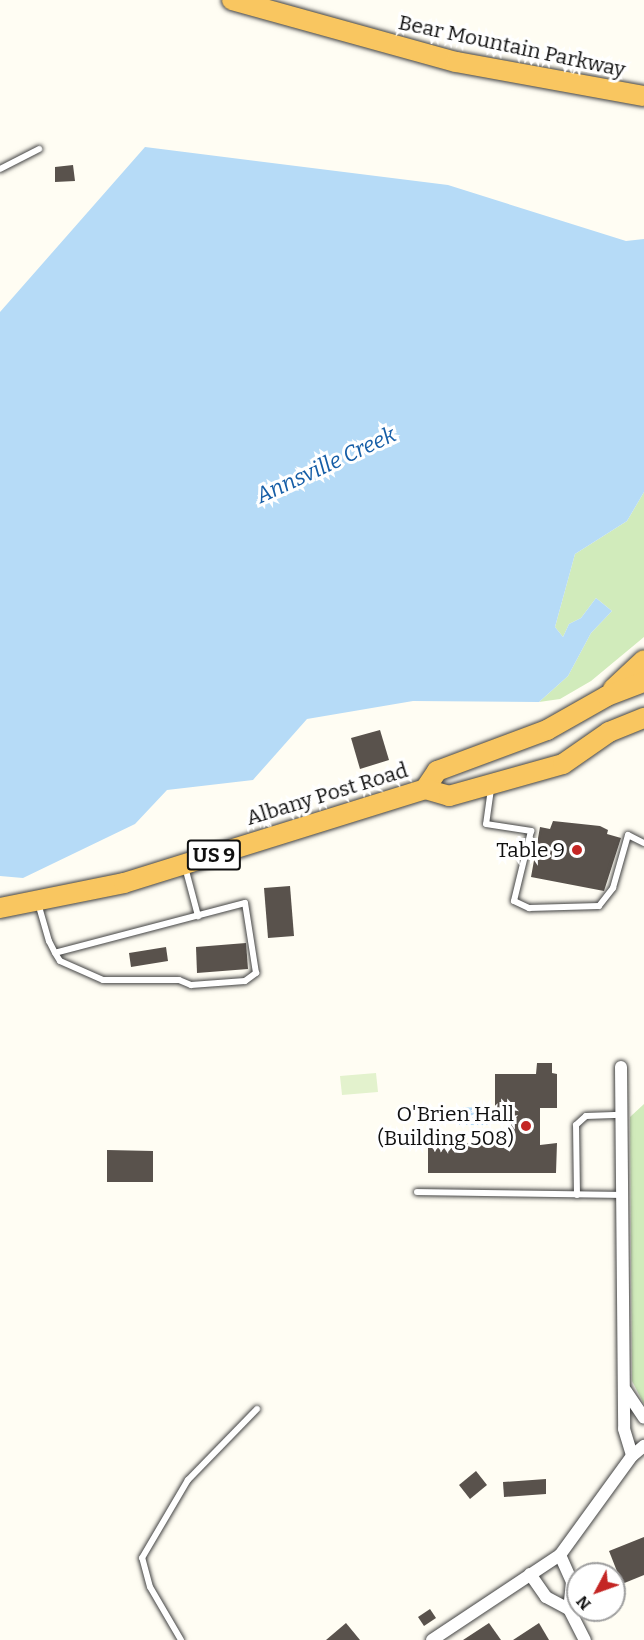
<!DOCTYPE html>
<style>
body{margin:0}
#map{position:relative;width:644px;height:1640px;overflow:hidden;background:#fffdf3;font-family:Bitter,serif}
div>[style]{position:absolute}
.green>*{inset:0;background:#d1ebbb}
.pitch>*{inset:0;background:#e3f2cd}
.water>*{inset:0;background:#b6dbf7}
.building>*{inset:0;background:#59524c}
.roads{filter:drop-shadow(0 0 2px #434343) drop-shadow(0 0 2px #434343)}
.service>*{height:6px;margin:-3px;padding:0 3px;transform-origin:3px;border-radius:3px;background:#fff}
.minor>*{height:12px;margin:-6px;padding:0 6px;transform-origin:6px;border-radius:6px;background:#fff}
.trunk>*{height:20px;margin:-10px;padding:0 10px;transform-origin:10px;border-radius:10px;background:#f9c660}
.dots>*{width:16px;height:16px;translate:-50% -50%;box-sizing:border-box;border:3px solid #fff;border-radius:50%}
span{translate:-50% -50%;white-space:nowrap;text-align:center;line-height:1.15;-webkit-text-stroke:6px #fff;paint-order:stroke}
.shield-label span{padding:2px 4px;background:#fff;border:2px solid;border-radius:4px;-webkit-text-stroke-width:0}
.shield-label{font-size:20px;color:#101010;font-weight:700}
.street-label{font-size:21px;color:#101010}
.poi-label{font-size:21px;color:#101010}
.right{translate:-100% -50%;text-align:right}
.water-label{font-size:22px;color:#155da6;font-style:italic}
.north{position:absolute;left:566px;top:1562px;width:60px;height:60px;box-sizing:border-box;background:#fff;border:2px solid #9f9f9f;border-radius:50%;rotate:229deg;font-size:16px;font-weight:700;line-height:24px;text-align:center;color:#101010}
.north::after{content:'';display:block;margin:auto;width:21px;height:27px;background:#c42624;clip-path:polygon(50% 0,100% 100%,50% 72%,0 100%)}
</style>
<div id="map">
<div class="green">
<i style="clip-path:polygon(644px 492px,644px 637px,591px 681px,560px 699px,539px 702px,568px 676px,591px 633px,612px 611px,596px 598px,581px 618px,569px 624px,563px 637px,555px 627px,575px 554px,627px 521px)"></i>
<i style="clip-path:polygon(644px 1104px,644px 1404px,632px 1381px,630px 1117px)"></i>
</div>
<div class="pitch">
<i style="clip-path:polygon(376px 1073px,378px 1092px,342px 1095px,340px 1076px)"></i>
</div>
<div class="water">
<i style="clip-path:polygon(145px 147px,448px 185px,626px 241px,644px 239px,644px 492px,627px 521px,575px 554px,555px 627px,563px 637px,569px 624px,581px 618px,596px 598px,612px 611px,591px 633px,568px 676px,539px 702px,413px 701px,307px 719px,253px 780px,167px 790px,135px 824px,23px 878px,0 876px,0 312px)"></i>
<i style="clip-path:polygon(456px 1107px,488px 1108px,489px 1125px,456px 1125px)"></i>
</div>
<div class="building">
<i style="clip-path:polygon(73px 165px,75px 181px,55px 182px,55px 167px)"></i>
<i style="clip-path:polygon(380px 730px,389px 760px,360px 769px,351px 738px)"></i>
<i style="clip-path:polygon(553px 821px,600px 826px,608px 830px,607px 834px,621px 838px,604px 891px,531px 877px,540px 827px,550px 829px)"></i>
<i style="clip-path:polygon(290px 886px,294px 936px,268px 938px,264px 888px)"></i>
<i style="clip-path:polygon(246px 943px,248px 969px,197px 973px,196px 947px)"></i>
<i style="clip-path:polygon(166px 947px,168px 961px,131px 967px,129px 953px)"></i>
<i style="clip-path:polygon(537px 1063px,552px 1063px,552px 1073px,557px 1074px,557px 1108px,540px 1108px,540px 1145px,557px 1143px,556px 1173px,428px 1173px,428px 1143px,511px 1144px,511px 1108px,495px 1108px,495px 1074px,536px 1074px)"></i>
<i style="clip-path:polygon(107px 1150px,153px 1151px,153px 1182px,107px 1182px)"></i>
<i style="clip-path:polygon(476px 1471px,487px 1485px,470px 1499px,459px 1485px)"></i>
<i style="clip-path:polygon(546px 1479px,546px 1494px,504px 1497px,503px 1482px)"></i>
<i style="clip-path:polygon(644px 1537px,644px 1575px,622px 1584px,609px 1551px)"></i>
<i style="clip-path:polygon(430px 1609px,436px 1618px,424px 1626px,418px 1617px)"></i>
<i style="clip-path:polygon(346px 1623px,360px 1640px,326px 1640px)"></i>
<i style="clip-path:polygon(489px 1623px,501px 1640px,463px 1640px)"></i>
<i style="clip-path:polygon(539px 1623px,549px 1640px,513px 1640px)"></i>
</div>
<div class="roads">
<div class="service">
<i style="left:0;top:169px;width:44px;rotate:-27.1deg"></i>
<i style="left:491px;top:789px;width:35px;rotate:98deg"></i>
<i style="left:486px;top:824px;width:46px;rotate:8.8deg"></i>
<i style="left:531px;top:831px;width:72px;rotate:103.7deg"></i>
<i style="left:514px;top:901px;width:17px;rotate:25deg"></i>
<i style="left:529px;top:908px;width:70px;rotate:-1.6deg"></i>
<i style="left:599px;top:906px;width:23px;rotate:-52deg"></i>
<i style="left:613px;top:888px;width:55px;rotate:-74.2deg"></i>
<i style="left:628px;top:835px;width:18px;rotate:27deg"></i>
<i style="left:185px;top:867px;width:51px;rotate:75.1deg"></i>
<i style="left:38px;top:903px;width:40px;rotate:74deg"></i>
<i style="left:49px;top:941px;width:13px;rotate:63deg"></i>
<i style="left:55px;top:953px;width:9px;rotate:58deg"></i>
<i style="left:60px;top:961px;width:47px;rotate:23.8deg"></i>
<i style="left:103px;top:980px;width:76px"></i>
<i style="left:179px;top:980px;width:13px;rotate:23deg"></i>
<i style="left:191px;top:985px;width:54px;rotate:-4.2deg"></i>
<i style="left:245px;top:981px;width:14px;rotate:-36deg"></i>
<i style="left:256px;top:973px;width:71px;rotate:-98.9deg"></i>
<i style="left:245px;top:903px;width:196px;rotate:165.3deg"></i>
<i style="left:417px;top:1192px;width:205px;rotate:0.8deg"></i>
<i style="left:577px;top:1195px;width:70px;rotate:-90.8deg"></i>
<i style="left:576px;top:1125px;width:13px;rotate:-42deg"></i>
<i style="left:586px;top:1116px;width:35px;rotate:-2deg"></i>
<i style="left:181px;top:1640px;width:61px;rotate:-120.3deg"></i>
<i style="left:150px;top:1587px;width:30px;rotate:-105deg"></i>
<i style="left:142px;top:1558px;width:91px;rotate:-59.5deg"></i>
<i style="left:188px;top:1480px;width:99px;rotate:-45.8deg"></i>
</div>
<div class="minor">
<i style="left:621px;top:1067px;width:362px;rotate:89.5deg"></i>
<i style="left:624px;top:1429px;width:28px;rotate:73deg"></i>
<i style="left:626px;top:1391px;width:32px;rotate:56deg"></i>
<i style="left:560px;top:1555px;width:30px;rotate:66deg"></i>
<i style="left:572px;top:1582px;width:27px;rotate:96deg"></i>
<i style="left:530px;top:1574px;width:28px;rotate:55deg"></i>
<i style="left:546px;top:1597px;width:26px;rotate:28deg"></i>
<i style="left:569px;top:1609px;width:35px;rotate:63deg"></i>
<i style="left:432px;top:1640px;width:154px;rotate:-33.6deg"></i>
<i style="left:560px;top:1555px;width:122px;rotate:-54deg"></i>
<i style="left:632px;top:1456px;width:16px;rotate:-40deg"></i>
</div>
<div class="trunk">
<i style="left:232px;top:0;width:232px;rotate:15.5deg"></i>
<i style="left:456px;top:62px;width:191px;rotate:10.3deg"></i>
<i style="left:613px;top:689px;width:42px;rotate:-43.1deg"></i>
<i style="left:425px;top:789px;width:22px;rotate:-56deg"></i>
<i style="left:437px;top:771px;width:117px;rotate:-20.4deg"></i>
<i style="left:547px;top:730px;width:69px;rotate:-29.5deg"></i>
<i style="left:607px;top:696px;width:40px;rotate:-21deg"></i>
<i style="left:0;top:908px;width:126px;rotate:-11.4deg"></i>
<i style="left:124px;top:883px;width:315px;rotate:-17.3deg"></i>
<i style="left:425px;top:789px;width:25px;rotate:16deg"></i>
<i style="left:449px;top:796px;width:118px;rotate:-15.7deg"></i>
<i style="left:563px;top:764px;width:56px;rotate:-34.8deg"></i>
<i style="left:609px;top:732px;width:38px;rotate:-22deg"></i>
</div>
</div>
<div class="dots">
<i style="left:577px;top:850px;background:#c42624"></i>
<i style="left:526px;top:1126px;background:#c42624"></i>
</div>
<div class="shield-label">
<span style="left:214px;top:855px">US 9</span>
</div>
<div class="street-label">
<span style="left:512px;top:46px;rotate:12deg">Bear Mountain Parkway</span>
<span style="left:327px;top:794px;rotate:-17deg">Albany Post Road</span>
</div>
<div class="poi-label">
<span class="right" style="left:565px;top:850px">Table 9</span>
<span class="right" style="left:514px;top:1126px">O'Brien Hall<br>(Building 508)</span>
</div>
<div class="water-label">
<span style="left:326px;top:465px;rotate:-25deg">Annsville Creek</span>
</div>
<div class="north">N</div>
</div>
